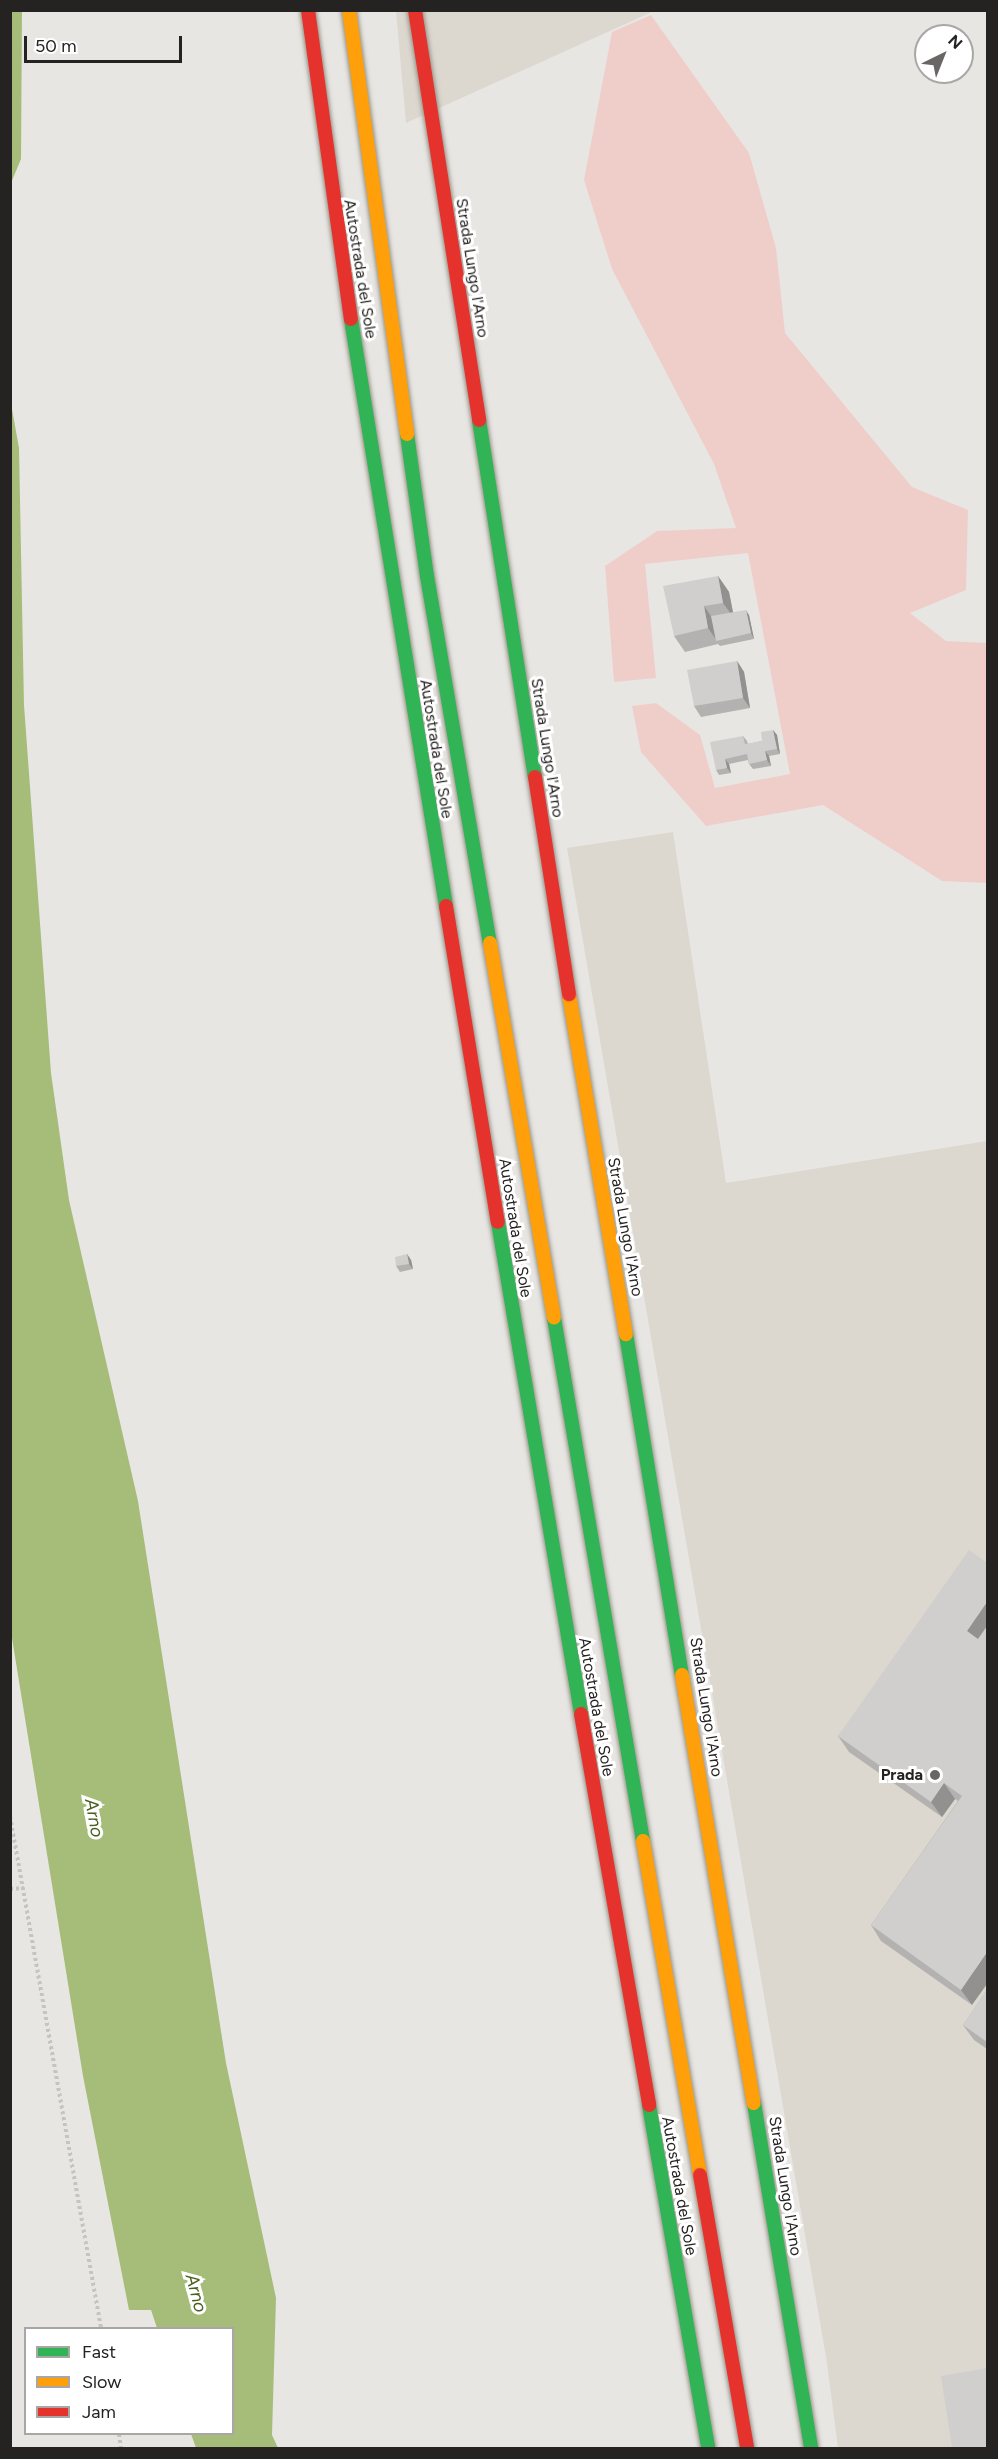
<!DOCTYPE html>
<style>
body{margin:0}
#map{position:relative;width:998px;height:2459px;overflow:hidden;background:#e8e6e3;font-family:Figtree,sans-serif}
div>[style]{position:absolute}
.built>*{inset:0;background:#dcd7cf}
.green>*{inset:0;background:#efceca}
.water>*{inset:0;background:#a6bd7a}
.path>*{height:4px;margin-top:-2px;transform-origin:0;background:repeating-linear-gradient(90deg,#c5c4c2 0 3px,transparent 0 6px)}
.roads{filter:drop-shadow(0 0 2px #99968a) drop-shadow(0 0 2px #99968a)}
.fast>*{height:14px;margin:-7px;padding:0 7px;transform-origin:7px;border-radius:7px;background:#30b455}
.slow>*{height:14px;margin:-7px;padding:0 7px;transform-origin:7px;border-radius:7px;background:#ff9f0a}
.jam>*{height:14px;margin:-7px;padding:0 7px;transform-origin:7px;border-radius:7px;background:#e5322d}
.wall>*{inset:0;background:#b4b2b0}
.shaded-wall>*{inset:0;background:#929190}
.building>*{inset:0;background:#d1cfcd}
.dots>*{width:16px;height:16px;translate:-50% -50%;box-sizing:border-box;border:3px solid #fff;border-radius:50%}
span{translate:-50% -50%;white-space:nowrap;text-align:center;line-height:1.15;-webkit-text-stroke:6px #fff;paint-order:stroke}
.street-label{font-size:16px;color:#252321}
.poi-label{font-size:16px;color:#252321;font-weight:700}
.right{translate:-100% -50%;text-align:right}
.water-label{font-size:18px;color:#495f1e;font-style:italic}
.frame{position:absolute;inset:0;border:12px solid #252321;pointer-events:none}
.legend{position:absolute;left:24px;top:2327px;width:210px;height:108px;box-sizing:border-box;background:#fff;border:2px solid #a8a7a6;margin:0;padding:8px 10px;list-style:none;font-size:18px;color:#252321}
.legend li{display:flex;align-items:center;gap:12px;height:30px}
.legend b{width:30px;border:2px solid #a8a7a6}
.north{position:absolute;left:914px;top:24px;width:60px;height:60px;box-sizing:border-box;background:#fff;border:2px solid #a8a7a6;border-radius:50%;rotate:43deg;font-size:16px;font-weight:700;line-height:24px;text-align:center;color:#252321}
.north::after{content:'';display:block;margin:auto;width:21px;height:27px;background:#696765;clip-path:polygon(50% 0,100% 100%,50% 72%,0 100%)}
.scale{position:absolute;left:24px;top:36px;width:158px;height:27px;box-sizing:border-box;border:3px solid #252321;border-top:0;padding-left:8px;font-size:18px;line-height:21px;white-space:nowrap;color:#252321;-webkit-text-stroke:4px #fff;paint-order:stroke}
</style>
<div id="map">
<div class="built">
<i style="clip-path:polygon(396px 11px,654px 11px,406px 123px)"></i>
<i style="clip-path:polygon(673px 832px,726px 1183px,987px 1141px,987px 2448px,838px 2448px,827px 2363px,567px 848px)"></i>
</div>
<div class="green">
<i style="clip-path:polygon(651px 15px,749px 153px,776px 248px,785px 333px,912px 487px,968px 510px,966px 590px,910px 613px,946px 641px,987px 643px,987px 883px,942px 881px,823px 805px,706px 826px,641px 752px,632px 706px,656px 703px,700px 735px,715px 788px,790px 774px,748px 553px,645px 564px,656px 678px,614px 682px,605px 566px,657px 531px,736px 528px,714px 464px,612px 269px,584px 180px,612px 32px)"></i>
</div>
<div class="water">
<i style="clip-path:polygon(11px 10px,22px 11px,21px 159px,11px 183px)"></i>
<i style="clip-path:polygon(10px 398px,19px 448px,24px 705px,51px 1073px,69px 1200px,138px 1501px,226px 2063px,276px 2298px,272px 2435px,278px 2448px,196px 2448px,191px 2434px,232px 2434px,232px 2328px,157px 2328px,151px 2310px,129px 2310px,83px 2076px,11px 1632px)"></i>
</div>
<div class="path">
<i style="left:10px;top:1816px;width:520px;rotate:79.92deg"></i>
<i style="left:10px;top:1889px;width:14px;rotate:-4deg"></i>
<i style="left:119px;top:2434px;width:14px;rotate:82deg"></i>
</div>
<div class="roads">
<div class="fast">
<i style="left:351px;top:319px;width:595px;rotate:80.81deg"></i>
<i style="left:479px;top:420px;width:361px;rotate:81.1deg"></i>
<i style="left:407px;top:434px;width:143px;rotate:82deg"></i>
<i style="left:427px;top:576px;width:372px;rotate:80.3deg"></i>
<i style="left:498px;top:1222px;width:499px;rotate:80.4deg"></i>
<i style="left:554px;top:1318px;width:531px;rotate:80.34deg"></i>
<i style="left:626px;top:1334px;width:346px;rotate:80.7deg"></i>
<i style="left:754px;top:2103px;width:350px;rotate:80.6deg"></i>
<i style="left:649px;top:2105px;width:348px;rotate:80.2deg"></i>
</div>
<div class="slow">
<i style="left:349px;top:10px;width:428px;rotate:82.2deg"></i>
<i style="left:490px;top:943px;width:380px;rotate:80.3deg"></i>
<i style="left:569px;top:994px;width:345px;rotate:80.5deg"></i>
<i style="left:682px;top:1675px;width:434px;rotate:80.5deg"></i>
<i style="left:643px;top:1841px;width:339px;rotate:80.3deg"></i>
</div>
<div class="jam">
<i style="left:308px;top:10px;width:312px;rotate:82.1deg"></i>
<i style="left:415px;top:10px;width:415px;rotate:81.1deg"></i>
<i style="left:535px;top:777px;width:220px;rotate:81.1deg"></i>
<i style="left:446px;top:906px;width:320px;rotate:80.7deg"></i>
<i style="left:581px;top:1714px;width:397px;rotate:80.1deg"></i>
<i style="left:700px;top:2175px;width:277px;rotate:80.2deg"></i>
</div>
</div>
<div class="wall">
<i style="clip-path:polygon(718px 576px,729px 592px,733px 612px,749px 615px,754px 639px,720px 646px,718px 644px,685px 652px,674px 636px)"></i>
<i style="clip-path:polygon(737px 661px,744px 672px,750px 708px,701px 717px,694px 706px)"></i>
<i style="clip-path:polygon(773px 730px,777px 735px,780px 754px,769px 756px,771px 766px,753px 769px,749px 764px,748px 760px,729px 764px,731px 773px,719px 775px,716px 770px,743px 736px,747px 741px,748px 744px,762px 741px)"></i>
<i style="clip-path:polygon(407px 1254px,411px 1260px,413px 1269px,400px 1272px,396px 1266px)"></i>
<i style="clip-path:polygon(987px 1563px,972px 2005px,881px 1941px,871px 1925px,958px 1801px,955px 1799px,942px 1817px,849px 1752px,838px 1736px)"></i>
<i style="clip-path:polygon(987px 1990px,987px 2049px,974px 2040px,963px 2025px)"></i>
</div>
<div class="shaded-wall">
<i style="clip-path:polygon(718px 576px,729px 592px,734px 618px,723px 603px)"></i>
<i style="clip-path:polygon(704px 606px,715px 622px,717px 641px,708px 628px)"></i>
<i style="clip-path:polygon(746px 610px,749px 615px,754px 639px,751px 633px)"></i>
<i style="clip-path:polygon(737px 661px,744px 672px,750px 708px,743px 698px)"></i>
<i style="clip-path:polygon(773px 730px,777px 735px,780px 754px,777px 749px)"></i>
<i style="clip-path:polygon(765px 751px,769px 756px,771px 766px,767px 760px)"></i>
<i style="clip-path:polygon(725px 759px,729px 764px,731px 773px,727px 768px)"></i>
<i style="clip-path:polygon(407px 1254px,411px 1260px,413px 1269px,409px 1264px)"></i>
<i style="clip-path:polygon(987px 1602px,987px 1633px,977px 1647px,967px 1631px)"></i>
<i style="clip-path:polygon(944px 1783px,955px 1799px,942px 1817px,931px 1802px)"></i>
<i style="clip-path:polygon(987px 1952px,987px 1984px,972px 2005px,961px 1990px)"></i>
</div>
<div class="building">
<i style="clip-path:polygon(718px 576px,723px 603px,704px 606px,708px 628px,674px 636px,663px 586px)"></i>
<i style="clip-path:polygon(746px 610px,751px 633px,716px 641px,711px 616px)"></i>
<i style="clip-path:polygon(737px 661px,743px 698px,694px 706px,687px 670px)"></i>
<i style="clip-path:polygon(773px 730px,777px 749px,765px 751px,767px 760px,749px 764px,747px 754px,725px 759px,727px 768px,716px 770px,710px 742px,743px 736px,745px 744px,762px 741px,761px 732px)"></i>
<i style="clip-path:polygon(407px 1254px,409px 1264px,396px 1266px,395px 1257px)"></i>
<i style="clip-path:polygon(969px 1550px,987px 1563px,987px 1602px,967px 1631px,978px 1639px,987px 1626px,987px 1952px,961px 1990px,871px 1925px,962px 1796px,944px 1783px,931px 1802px,838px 1736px)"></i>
<i style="clip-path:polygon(987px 1990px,987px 2042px,963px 2025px)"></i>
<i style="clip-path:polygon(987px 2368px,987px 2448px,952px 2448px,941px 2376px)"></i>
</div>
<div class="dots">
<i style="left:935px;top:1775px;background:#696765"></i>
</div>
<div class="street-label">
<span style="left:472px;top:268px;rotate:81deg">Strada Lungo l'Arno</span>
<span style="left:360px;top:269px;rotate:81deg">Autostrada del Sole</span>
<span style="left:547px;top:748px;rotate:81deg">Strada Lungo l'Arno</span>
<span style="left:436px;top:749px;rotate:81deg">Autostrada del Sole</span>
<span style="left:625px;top:1227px;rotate:80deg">Strada Lungo l'Arno</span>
<span style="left:515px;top:1228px;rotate:81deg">Autostrada del Sole</span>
<span style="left:596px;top:1707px;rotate:80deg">Autostrada del Sole</span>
<span style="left:706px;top:1707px;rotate:81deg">Strada Lungo l'Arno</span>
<span style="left:679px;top:2186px;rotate:80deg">Autostrada del Sole</span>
<span style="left:785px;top:2186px;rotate:81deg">Strada Lungo l'Arno</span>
</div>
<div class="poi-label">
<span class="right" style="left:923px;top:1775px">Prada</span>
</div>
<div class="water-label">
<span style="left:94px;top:1818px;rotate:80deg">Arno</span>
<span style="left:196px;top:2293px;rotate:75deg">Arno</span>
</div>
<div class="frame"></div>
<ul class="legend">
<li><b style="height:8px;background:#30b455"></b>Fast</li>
<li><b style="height:8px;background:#ff9f0a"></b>Slow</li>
<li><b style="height:8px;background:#e5322d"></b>Jam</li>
</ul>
<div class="north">N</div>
<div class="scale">50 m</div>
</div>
